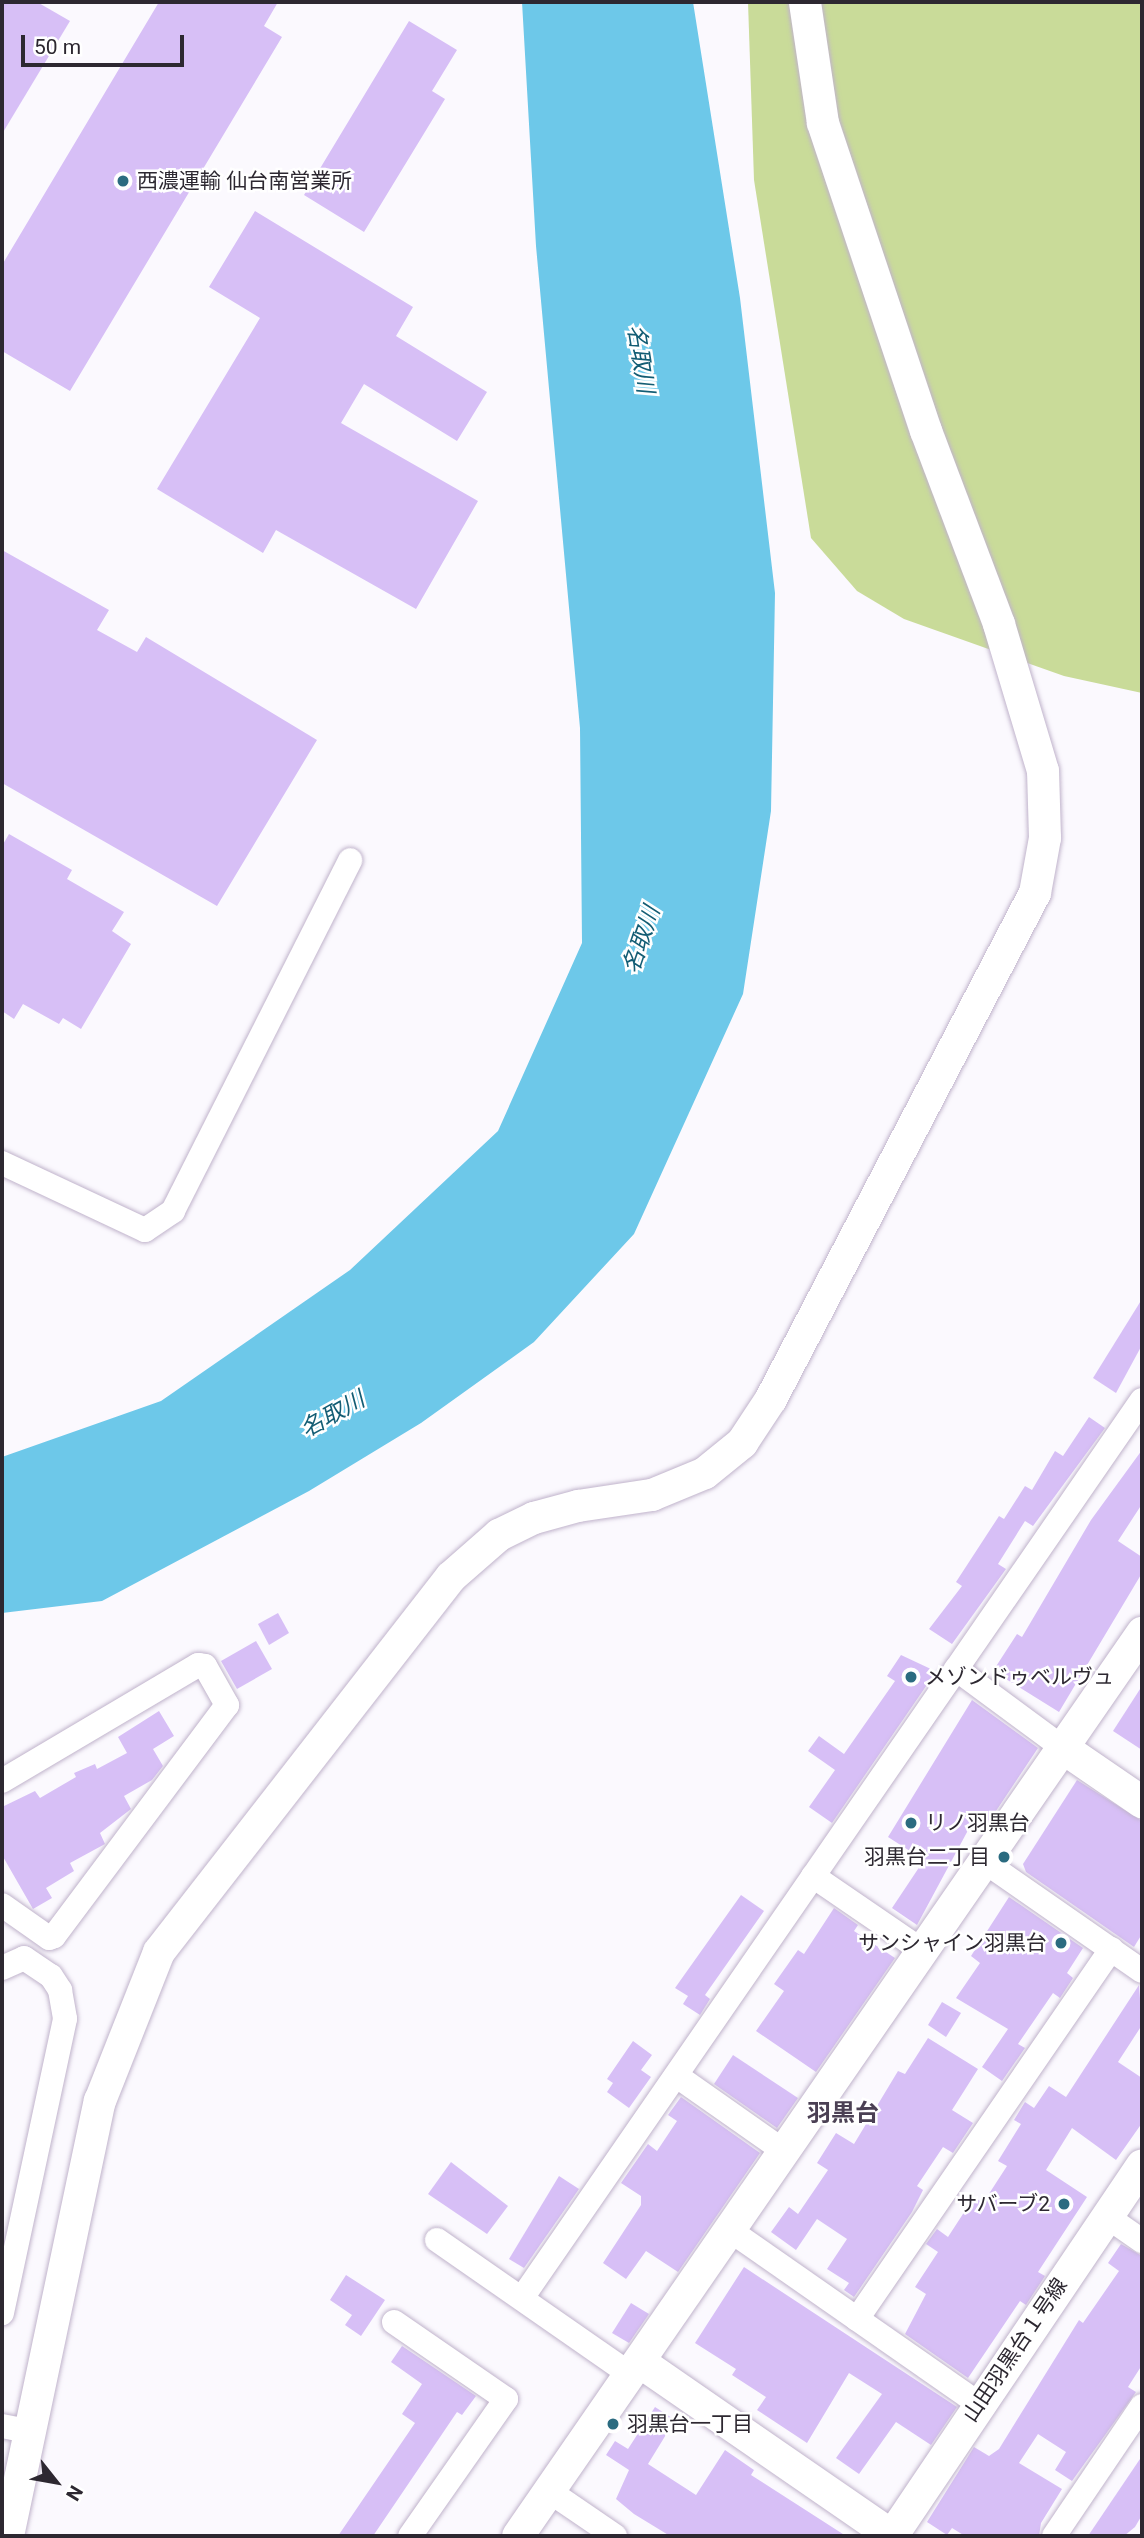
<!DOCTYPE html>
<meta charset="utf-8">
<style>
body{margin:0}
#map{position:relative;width:1144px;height:2538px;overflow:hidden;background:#fbf9fe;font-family:Roboto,"Noto Sans JP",sans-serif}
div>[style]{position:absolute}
.green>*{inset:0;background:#c9db99}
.water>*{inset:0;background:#6dc8e9}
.building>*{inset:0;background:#d7bff6}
.roads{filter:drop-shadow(0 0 2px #c0b3cb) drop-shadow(0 0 2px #c0b3cb)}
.minor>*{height:24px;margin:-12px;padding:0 12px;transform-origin:12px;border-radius:12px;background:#fff}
.tertiary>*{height:32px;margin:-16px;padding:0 16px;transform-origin:16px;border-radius:16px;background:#fff}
.dots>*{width:19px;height:19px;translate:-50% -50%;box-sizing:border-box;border:4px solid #fff;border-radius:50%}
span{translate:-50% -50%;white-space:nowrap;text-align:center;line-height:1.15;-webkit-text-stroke:5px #fff;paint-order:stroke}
.poi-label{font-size:21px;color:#2d2831}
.left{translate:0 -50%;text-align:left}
.right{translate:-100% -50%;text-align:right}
.street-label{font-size:21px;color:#2d2831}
.water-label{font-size:23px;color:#135d74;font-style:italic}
.quarter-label{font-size:24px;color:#4b4054;font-weight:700}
.frame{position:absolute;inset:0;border:4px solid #2d2831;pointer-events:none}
.north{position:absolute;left:21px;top:2447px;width:70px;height:70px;-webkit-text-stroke:5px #fff;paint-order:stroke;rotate:121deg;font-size:19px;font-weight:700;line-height:28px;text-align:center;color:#2d2831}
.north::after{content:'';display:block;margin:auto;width:24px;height:32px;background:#2d2831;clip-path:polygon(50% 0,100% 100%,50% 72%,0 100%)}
.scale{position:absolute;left:21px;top:35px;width:163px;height:32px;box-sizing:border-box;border:4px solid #2d2831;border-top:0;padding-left:9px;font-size:21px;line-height:24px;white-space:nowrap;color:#2d2831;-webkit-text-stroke:5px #fff;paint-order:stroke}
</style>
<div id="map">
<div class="green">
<i style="clip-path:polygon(748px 2px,1142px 2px,1142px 693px,1064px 676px,904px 619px,857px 591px,811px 538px,754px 180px)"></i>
</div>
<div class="water">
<i style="clip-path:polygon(522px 2px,693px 2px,740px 298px,775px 593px,771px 811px,743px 994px,634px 1234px,534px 1342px,421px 1423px,309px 1491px,102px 1601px,2px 1613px,2px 1457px,161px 1401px,350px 1270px,498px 1131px,582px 943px,580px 728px,536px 246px)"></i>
</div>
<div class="building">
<i style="clip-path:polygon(2px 2px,37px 2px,70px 21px,2px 134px)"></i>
<i style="clip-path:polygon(159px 2px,278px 2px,264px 26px,282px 37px,70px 391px,2px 351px,2px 265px)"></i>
<i style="clip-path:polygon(409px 21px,457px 50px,432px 91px,445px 99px,364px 232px,304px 195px)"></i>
<i style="clip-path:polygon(255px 211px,413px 307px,396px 336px,487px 392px,457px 441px,364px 384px,341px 423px,478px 501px,416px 609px,276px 530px,263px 553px,157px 489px,260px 318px,209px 287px)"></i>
<i style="clip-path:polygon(2px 550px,109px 610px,97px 630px,137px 652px,146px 637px,317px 740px,217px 906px,2px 783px)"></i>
<i style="clip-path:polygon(9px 834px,72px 870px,67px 879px,124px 912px,112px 931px,131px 944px,81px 1029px,63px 1018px,59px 1024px,23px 1004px,14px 1019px,2px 1011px,2px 846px)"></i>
<i style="clip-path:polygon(1142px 1299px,1142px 1345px,1116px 1393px,1093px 1378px)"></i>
<i style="clip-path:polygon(1089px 1417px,1105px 1428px,1033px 1526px,1025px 1521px,998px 1564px,1006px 1569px,952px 1644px,929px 1629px,962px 1586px,956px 1582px,999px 1516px,1004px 1519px,1025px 1486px,1032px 1490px,1055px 1451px,1063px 1456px)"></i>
<i style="clip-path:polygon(1142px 1450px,1142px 1504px,1118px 1541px,1142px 1557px,1142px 1573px,1059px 1712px,993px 1671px,1017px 1634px,1022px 1637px,1091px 1520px)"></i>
<i style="clip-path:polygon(278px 1613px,289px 1633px,269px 1645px,258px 1624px)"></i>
<i style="clip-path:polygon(256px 1641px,272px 1669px,237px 1689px,221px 1661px)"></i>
<i style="clip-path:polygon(901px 1655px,933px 1670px,933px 1676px,832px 1823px,809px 1807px,835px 1770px,808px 1751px,819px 1736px,844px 1754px,895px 1681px,887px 1676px)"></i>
<i style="clip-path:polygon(1142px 1686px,1142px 1750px,1113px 1731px)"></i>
<i style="clip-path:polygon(972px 1700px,1038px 1748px,984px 1829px,973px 1821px,917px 1925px,892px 1908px,924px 1860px,888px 1837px)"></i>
<i style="clip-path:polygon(159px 1711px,174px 1736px,153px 1749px,163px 1766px,152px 1780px,124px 1796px,131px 1809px,100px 1833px,105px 1844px,70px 1863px,74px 1871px,46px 1888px,52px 1898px,33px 1909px,2px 1855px,2px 1807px,35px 1791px,40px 1798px,76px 1777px,74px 1773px,95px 1764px,97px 1769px,127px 1753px,118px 1737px)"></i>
<i style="clip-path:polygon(1077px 1780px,1142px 1821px,1142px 1934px,1134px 1947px,1026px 1872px,1023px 1864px)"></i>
<i style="clip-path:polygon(741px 1895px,764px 1911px,705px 1995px,710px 1999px,700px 2015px,683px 2004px,688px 1996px,675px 1988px)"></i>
<i style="clip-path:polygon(1009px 1897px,1083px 1948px,1067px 1973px,1073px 1978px,1060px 1998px,1053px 1993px,1018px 2044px,1025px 2048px,1002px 2081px,982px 2067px,1008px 2029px,956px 1998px,980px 1963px,971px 1956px)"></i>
<i style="clip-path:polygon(834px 1908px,858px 1925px,854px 1931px,895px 1958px,816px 2072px,756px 2031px,784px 1991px,774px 1984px,798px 1950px,804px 1954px)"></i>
<i style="clip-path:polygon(1139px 1985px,1142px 2025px,1118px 2062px,1142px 2078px,1142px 2123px,1116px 2160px,1072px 2128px,1046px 2170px,1087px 2197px,1038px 2272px,1045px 2276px,1026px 2305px,1020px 2301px,968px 2378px,905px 2334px,926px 2294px,915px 2287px,938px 2252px,926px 2244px,937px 2229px,948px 2237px,974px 2197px,983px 2203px,1007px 2166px,998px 2161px,1021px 2124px,1014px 2120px,1025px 2102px,1034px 2108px,1049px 2086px,1066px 2097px)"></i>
<i style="clip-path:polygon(942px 2002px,961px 2013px,946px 2037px,928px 2025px)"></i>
<i style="clip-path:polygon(928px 2038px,978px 2069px,952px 2110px,973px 2123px,953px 2153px,943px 2147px,917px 2186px,923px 2190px,912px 2212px,854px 2297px,844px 2290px,849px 2283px,827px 2269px,847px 2239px,817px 2219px,796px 2250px,771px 2232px,789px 2207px,798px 2214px,828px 2170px,817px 2163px,836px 2133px,854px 2144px,898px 2071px,905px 2074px)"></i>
<i style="clip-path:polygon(633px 2041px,652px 2055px,641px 2070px,651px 2077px,629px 2108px,607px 2092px,613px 2083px,607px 2079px)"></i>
<i style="clip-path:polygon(733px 2055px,798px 2098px,777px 2128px,714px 2084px)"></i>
<i style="clip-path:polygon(681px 2097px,760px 2153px,678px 2272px,646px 2251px,626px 2279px,603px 2263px,641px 2205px,641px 2196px,621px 2183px,648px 2144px,657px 2151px,677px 2121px,668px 2115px)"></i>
<i style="clip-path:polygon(451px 2162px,508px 2206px,487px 2234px,428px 2194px)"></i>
<i style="clip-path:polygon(559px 2176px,579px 2189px,524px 2268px,509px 2259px)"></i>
<i style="clip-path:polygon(1121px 2244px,1142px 2256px,1142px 2365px,1128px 2387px,1136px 2392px,1072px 2481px,1055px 2470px,1066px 2452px,1038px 2434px,1019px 2463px,1062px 2489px,1041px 2523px,1039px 2536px,965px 2536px,952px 2528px,947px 2535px,927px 2522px,974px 2447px,989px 2456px,999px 2449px,1079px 2320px,1083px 2323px,1119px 2271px,1108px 2263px)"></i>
<i style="clip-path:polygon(744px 2267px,957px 2407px,931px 2445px,896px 2422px,859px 2474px,836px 2458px,882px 2394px,849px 2373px,807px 2443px,757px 2410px,766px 2397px,732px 2375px,736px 2369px,695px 2343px)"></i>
<i style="clip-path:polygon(346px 2275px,385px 2300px,361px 2336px,345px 2325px,352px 2315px,330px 2300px)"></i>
<i style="clip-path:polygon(631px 2303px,649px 2314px,629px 2343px,612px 2333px)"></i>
<i style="clip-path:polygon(402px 2346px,476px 2396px,462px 2415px,457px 2412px,373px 2536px,338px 2536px,415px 2423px,402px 2414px,422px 2384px,391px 2362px)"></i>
<i style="clip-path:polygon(655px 2407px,675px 2420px,648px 2464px,696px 2495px,725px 2450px,754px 2470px,751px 2475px,846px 2536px,670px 2536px,634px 2514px,616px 2499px,629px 2470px,606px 2455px,615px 2441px,628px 2449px)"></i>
<i style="clip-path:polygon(1142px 2456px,1142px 2515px,1135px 2527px,1124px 2536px,1088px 2536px)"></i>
</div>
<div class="roads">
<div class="minor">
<i style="left:2px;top:1163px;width:158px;rotate:25.1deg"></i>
<i style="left:145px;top:1230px;width:34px;rotate:-34deg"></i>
<i style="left:173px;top:1211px;width:393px;rotate:-63.2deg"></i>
<i style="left:956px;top:1669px;width:133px;rotate:36.4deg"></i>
<i style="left:2px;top:1781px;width:228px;rotate:-30.6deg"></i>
<i style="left:198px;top:1665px;width:7px;rotate:8deg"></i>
<i style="left:205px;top:1666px;width:45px;rotate:60.6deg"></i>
<i style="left:227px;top:1705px;width:289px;rotate:126.8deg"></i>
<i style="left:54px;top:1936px;width:5px;rotate:158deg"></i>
<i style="left:49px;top:1938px;width:57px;rotate:-144.9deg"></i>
<i style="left:985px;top:1862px;width:191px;rotate:34.8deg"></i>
<i style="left:813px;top:1876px;width:135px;rotate:34.4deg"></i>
<i style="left:2px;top:1968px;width:24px;rotate:-24deg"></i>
<i style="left:24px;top:1958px;width:32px;rotate:34deg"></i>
<i style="left:51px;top:1976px;width:17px;rotate:57deg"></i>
<i style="left:60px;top:1990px;width:29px;rotate:80deg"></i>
<i style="left:65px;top:2019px;width:301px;rotate:102.1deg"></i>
<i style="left:677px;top:2076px;width:132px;rotate:35.1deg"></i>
<i style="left:1106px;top:2216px;width:44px;rotate:34.8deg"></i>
<i style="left:731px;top:2231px;width:301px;rotate:34.9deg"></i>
<i style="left:437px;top:2240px;width:236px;rotate:34.8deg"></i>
<i style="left:522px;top:2298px;width:1091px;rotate:-55.38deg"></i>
<i style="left:857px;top:2319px;width:449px;rotate:-55.5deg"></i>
<i style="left:394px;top:2322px;width:136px;rotate:34.5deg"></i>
<i style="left:506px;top:2399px;width:167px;rotate:125deg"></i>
<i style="left:2px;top:2426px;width:26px;rotate:11deg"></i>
<i style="left:549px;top:2491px;width:80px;rotate:34.3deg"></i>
<i style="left:1054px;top:2536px;width:157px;rotate:-55.9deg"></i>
</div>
<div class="tertiary">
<i style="left:1063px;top:1748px;width:96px;rotate:34.4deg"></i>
<i style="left:640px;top:2362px;width:306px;rotate:34.6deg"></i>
<i style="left:8px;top:2536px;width:445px;rotate:-78.1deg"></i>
<i style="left:100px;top:2101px;width:160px;rotate:-68.4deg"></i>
<i style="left:159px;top:1952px;width:475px;rotate:-52.1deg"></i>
<i style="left:451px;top:1577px;width:64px;rotate:-41.2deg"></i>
<i style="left:499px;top:1535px;width:39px;rotate:-26deg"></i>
<i style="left:534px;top:1518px;width:46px;rotate:-15.3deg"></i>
<i style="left:578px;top:1506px;width:75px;rotate:-8.5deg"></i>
<i style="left:652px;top:1495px;width:57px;rotate:-22.5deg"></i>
<i style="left:705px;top:1473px;width:48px;rotate:-39deg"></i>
<i style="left:742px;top:1443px;width:53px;rotate:-56.6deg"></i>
<i style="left:771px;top:1399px;width:571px;rotate:-62.45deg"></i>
<i style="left:1035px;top:893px;width:56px;rotate:-79.7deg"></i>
<i style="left:1045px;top:838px;width:67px;rotate:-91.7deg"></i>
<i style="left:1043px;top:771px;width:153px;rotate:-106.7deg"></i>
<i style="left:999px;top:624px;width:206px;rotate:-110.7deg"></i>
<i style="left:926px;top:431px;width:325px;rotate:-108.5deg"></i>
<i style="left:823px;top:123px;width:122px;rotate:-98.5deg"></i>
<i style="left:518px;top:2536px;width:1098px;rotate:-55.35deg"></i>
<i style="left:892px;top:2536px;width:447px;rotate:-56deg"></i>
</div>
</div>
<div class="dots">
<i style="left:123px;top:181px;background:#2b6b80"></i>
<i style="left:911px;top:1677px;background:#2b6b80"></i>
<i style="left:911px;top:1823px;background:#2b6b80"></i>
<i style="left:1004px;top:1857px;background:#2b6b80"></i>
<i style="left:1061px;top:1943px;background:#2b6b80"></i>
<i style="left:1064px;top:2204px;background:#2b6b80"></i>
<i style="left:613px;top:2424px;background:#2b6b80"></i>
</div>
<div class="poi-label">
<span class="left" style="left:137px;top:181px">西濃運輸 仙台南営業所</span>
<span class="left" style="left:925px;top:1677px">メゾンドゥベルヴュ</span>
<span class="left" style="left:925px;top:1823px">リノ羽黒台</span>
<span class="right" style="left:990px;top:1857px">羽黒台二丁目</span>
<span class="right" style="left:1047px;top:1943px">サンシャイン羽黒台</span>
<span class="right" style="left:1050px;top:2204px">サバーブ2</span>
<span class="left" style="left:627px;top:2424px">羽黒台一丁目</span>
</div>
<div class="street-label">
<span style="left:1015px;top:2350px;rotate:-56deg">山田羽黒台１号線</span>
</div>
<div class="water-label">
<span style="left:640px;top:359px;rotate:81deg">名取川</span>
<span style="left:642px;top:940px;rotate:-71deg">名取川</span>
<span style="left:333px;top:1415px;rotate:-29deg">名取川</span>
</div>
<div class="quarter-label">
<span style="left:843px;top:2114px">羽黒台</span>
</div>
<div class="frame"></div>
<div class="north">N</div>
<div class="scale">50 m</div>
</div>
